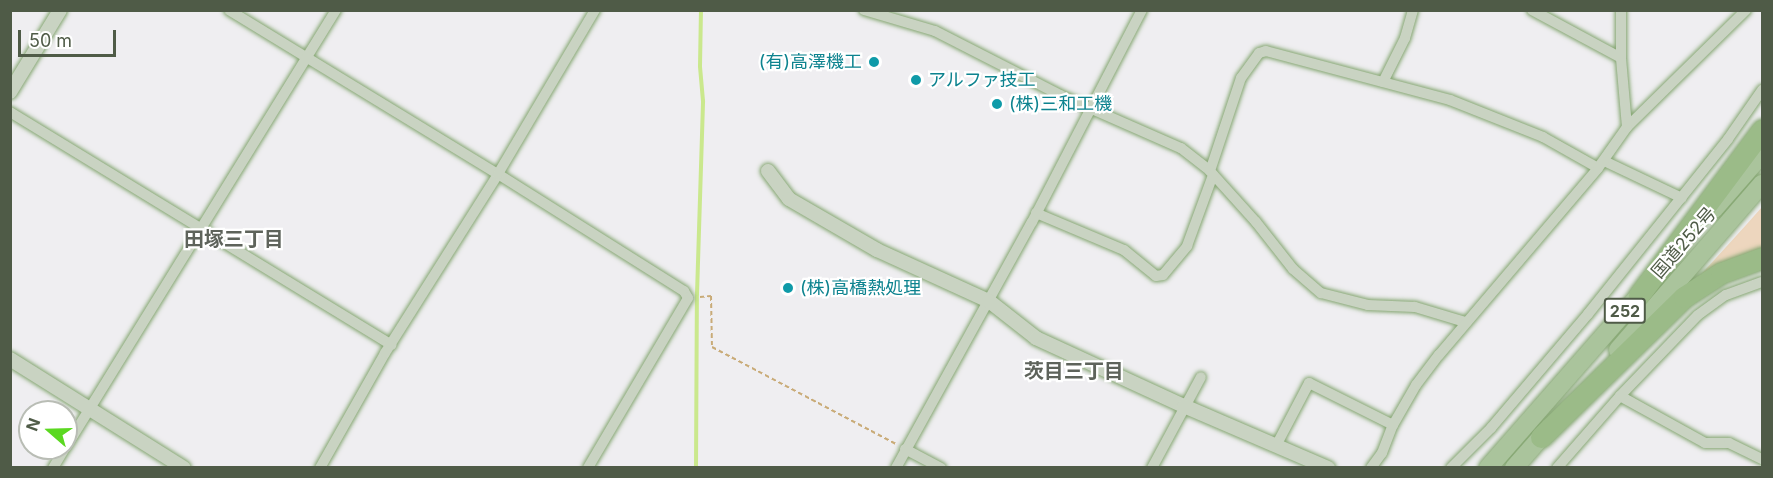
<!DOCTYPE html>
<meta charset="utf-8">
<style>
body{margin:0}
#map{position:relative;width:1773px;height:478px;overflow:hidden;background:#efeef1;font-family:Inter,"Noto Sans JP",sans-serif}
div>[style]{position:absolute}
.green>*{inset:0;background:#edd6be}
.stream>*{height:4px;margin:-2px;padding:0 2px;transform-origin:2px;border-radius:2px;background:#cae88d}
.path>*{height:2px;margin-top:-1px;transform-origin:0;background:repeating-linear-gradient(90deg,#c9ab78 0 4.5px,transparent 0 7.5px)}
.roads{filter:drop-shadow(0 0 2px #86a773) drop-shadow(0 0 2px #86a773)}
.minor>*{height:10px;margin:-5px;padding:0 5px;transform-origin:5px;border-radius:5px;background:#c9d3c2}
.tertiary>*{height:14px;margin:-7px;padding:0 7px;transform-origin:7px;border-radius:7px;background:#c9d3c2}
.trunk>*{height:18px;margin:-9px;padding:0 9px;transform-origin:9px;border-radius:9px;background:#aac49c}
.motorway>*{height:21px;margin:-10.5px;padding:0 10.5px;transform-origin:10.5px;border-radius:10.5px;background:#9bbb88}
.dots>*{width:16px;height:16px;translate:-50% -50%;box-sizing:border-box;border:3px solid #fff;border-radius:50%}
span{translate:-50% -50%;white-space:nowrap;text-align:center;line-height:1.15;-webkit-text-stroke:4.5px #fff;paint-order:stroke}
.shield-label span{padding:2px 4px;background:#fff;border:2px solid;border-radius:4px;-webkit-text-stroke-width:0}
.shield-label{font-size:16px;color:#4f5b47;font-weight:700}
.culture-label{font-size:18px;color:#0d838f}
.right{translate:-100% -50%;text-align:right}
.left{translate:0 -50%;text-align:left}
.street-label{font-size:18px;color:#4f5b47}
.neighbourhood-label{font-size:20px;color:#5e635b;font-weight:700}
.frame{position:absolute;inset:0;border:12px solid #4f5b47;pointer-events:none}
.north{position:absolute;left:18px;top:400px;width:60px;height:60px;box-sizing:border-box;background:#fff;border:2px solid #b9bdb5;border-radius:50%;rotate:290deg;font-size:16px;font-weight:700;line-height:24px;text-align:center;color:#4f5b47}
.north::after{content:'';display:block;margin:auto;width:21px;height:27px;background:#5bd821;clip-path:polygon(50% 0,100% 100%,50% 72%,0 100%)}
.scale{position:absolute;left:18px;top:30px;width:98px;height:27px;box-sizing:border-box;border:3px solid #4f5b47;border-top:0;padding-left:8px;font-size:18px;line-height:21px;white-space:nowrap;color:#4f5b47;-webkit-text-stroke:4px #fff;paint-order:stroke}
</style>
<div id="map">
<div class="green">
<i style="clip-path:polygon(1762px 207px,1762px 253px,1696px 280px,1746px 225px)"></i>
</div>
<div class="stream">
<i style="left:696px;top:468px;width:174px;rotate:-89.7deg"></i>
<i style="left:697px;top:294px;width:193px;rotate:-88.2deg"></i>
<i style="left:703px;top:101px;width:35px;rotate:-95deg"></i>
<i style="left:700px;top:66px;width:56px;rotate:-89deg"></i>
</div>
<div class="path">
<i style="left:700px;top:297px;width:11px;rotate:-5deg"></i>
<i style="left:711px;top:296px;width:51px;rotate:88.9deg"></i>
<i style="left:712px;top:347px;width:208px;rotate:27.8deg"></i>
</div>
<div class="roads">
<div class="minor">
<i style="left:229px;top:10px;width:315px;rotate:31.4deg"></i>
<i style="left:498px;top:174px;width:220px;rotate:32.2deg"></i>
<i style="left:684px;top:291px;width:8px;rotate:60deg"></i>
<i style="left:688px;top:298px;width:197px;rotate:120.5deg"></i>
<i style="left:864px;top:10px;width:74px;rotate:16.5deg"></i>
<i style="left:935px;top:31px;width:140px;rotate:27.1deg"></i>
<i style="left:1060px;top:95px;width:132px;rotate:23.7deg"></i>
<i style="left:1181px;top:148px;width:37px;rotate:38deg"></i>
<i style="left:1210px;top:171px;width:69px;rotate:48deg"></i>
<i style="left:1256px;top:222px;width:60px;rotate:51.8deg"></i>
<i style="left:1293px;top:269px;width:37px;rotate:41deg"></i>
<i style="left:1321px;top:293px;width:49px;rotate:14.3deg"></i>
<i style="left:1368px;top:305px;width:47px;rotate:2.4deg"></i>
<i style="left:1415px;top:307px;width:52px;rotate:16.7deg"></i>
<i style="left:1532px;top:10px;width:101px;rotate:28.3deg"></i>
<i style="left:1383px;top:82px;width:49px;rotate:-63.4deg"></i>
<i style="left:1405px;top:38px;width:29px;rotate:-74deg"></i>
<i style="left:10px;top:112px;width:447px;rotate:31.4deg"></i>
<i style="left:1627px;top:127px;width:167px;rotate:-44.5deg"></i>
<i style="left:1604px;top:161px;width:86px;rotate:25.4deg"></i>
<i style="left:1210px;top:171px;width:98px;rotate:-71.6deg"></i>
<i style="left:1241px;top:78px;width:31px;rotate:-54deg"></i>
<i style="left:1259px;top:53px;width:7px;rotate:-16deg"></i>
<i style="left:1266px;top:51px;width:190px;rotate:14.9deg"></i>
<i style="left:1450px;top:100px;width:100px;rotate:21.7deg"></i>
<i style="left:1543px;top:137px;width:63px;rotate:29.4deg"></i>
<i style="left:1036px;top:213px;width:95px;rotate:22.8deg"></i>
<i style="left:1124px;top:250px;width:41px;rotate:39.1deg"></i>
<i style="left:1156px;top:276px;width:7px;rotate:-8deg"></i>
<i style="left:1163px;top:275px;width:38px;rotate:-50deg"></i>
<i style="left:1187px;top:246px;width:76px;rotate:-69.9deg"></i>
<i style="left:1620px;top:396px;width:97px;rotate:28.9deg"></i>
<i style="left:1705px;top:443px;width:24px"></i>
<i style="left:1729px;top:443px;width:37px;rotate:26deg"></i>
<i style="left:1277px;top:444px;width:69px;rotate:-62.3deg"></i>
<i style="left:1309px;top:383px;width:94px;rotate:26.6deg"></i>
<i style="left:66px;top:447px;width:514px;rotate:-58.29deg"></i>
<i style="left:905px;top:449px;width:41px;rotate:27.8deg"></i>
<i style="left:53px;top:468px;width:23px;rotate:-59deg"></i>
<i style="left:320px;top:468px;width:132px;rotate:-60.5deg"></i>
<i style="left:385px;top:353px;width:212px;rotate:-57.7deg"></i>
<i style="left:498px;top:174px;width:191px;rotate:-59.4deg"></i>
<i style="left:896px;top:468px;width:281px;rotate:-61.1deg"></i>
<i style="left:1032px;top:222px;width:239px;rotate:-62.6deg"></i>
<i style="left:1152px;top:468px;width:103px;rotate:-61.7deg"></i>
<i style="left:1371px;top:468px;width:19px;rotate:-54deg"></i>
<i style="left:1382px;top:453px;width:30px;rotate:-69deg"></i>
<i style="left:1393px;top:425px;width:46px;rotate:-60.1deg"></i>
<i style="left:1416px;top:385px;width:38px;rotate:-53deg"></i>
<i style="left:1439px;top:355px;width:245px;rotate:-49.6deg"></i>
<i style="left:1598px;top:168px;width:50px;rotate:-54.7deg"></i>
<i style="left:1627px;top:127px;width:69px;rotate:-95deg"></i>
<i style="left:1621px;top:58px;width:48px;rotate:-90deg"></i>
<i style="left:1451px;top:468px;width:57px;rotate:-45deg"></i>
<i style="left:1491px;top:428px;width:150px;rotate:-49.6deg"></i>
<i style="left:1588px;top:314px;width:224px;rotate:-51.3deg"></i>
<i style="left:1728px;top:139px;width:60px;rotate:-55.2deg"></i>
<i style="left:1557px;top:468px;width:96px;rotate:-48.8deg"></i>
<i style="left:1620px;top:396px;width:112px;rotate:-46.1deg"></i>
<i style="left:1698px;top:315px;width:34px;rotate:-36deg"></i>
<i style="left:1726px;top:295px;width:38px;rotate:-20deg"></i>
</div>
<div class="tertiary">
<i style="left:10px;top:92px;width:96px;rotate:-58.6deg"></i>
<i style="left:768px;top:171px;width:35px;rotate:53deg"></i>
<i style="left:789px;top:199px;width:102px;rotate:30.1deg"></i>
<i style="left:877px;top:250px;width:123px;rotate:24.5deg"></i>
<i style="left:989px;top:301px;width:60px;rotate:38.2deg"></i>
<i style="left:1036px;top:338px;width:163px;rotate:24.7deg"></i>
<i style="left:1184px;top:406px;width:157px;rotate:23.3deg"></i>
<i style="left:10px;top:359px;width:205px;rotate:32.1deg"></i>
</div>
<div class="trunk">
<i style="left:1714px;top:209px;width:73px;rotate:-48.9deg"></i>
<i style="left:1618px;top:350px;width:220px;rotate:-49.1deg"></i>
<i style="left:1488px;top:468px;width:244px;rotate:-48.8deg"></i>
<i style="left:1514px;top:468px;width:55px;rotate:-48.7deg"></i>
</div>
<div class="motorway">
<i style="left:1639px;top:295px;width:206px;rotate:-53.3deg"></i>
<i style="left:1541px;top:437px;width:200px;rotate:-44.4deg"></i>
<i style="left:1684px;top:297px;width:44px;rotate:-33deg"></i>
<i style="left:1721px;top:273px;width:44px;rotate:-20.1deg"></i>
</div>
</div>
<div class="dots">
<i style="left:874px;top:62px;background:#0f9aa8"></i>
<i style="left:916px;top:80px;background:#0f9aa8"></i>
<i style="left:997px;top:104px;background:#0f9aa8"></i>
<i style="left:788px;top:288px;background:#0f9aa8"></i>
</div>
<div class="shield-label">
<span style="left:1625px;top:311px">252</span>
</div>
<div class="culture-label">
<span class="right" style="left:862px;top:62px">(有)高澤機工</span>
<span class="left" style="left:928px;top:80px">アルファ技工</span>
<span class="left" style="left:1009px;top:104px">(株)三和工機</span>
<span class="left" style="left:800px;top:288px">(株)高橋熱処理</span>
</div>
<div class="street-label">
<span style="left:1684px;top:243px;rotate:-49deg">国道252号</span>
</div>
<div class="neighbourhood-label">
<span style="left:234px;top:239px">田塚三丁目</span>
<span style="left:1074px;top:371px">茨目三丁目</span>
</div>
<div class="frame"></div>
<div class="north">N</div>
<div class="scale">50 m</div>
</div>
